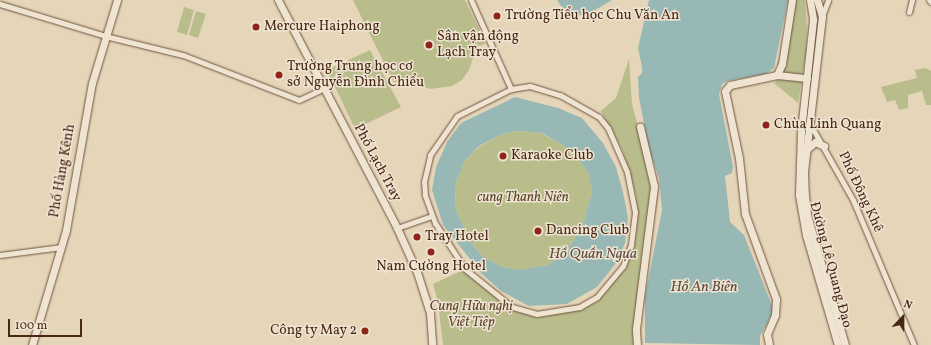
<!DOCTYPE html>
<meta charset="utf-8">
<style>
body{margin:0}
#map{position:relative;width:931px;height:345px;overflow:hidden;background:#e6d6b9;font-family:Vollkorn,serif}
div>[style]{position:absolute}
.green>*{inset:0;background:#b9bd8c}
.water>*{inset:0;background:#97b8b4}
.roads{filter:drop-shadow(0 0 1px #70533f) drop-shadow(0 0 1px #70533f)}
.street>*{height:5px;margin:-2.5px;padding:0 2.5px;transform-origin:2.5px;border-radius:2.5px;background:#efe4d2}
.secondary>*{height:7px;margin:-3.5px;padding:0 3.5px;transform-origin:3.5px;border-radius:3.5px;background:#efe4d2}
.dots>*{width:11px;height:11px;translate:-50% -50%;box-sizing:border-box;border:2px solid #efe4d2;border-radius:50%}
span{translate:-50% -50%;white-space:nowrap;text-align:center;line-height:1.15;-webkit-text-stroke:3px #efe4d2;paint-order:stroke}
.poi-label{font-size:14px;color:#492716}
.left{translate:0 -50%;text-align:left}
.right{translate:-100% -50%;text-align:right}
.street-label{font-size:14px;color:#492716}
.park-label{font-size:14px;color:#5f452e;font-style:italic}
.water-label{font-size:15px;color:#5c4b3e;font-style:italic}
.north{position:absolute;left:883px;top:297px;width:40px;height:40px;-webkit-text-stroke:3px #efe4d2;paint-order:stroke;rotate:22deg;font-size:11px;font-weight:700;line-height:16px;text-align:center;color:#492716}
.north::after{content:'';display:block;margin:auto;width:14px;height:18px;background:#492716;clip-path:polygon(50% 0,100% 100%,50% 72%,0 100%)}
.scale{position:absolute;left:8px;top:319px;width:74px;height:18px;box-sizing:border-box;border:2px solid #492716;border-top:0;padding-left:5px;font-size:12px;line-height:14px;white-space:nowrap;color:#492716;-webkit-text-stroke:3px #efe4d2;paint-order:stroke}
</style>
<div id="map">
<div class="green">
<i style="clip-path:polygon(353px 0,465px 0,486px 43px,476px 49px,469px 70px,462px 80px,452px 86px,430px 89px,411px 82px,409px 85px,404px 78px,394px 83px)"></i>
<i style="clip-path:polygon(794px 0,805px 0,807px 28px,806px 53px,798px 103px,774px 83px,780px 77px,786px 61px)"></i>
<i style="clip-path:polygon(184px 7px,194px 10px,187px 35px,177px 32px)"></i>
<i style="clip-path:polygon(196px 11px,206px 14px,198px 38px,189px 35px)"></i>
<i style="clip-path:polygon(370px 50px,401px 107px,355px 129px,327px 70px)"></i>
<i style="clip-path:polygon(629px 59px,632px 104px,654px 186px,636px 345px,443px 345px,438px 302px,433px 284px,465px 269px,509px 309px,537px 315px,581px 310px,596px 302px,623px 271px,635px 244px,638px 217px,636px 195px,623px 151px,601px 111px,616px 98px)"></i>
<i style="clip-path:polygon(926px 68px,931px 71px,931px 105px,926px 105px,922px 91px,908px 95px,908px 108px,899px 110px,895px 100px,887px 102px,881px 87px,917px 78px,915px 70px)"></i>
<i style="clip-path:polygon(516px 131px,541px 133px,571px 150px,588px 172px,592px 192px,583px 225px,566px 252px,548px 265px,520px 270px,502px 267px,483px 257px,471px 243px,455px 208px,456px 182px,464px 162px,479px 147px,500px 135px)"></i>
</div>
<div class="water">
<i style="clip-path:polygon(557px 0,612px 0,585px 16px,572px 13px,561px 6px)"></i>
<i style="clip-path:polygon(649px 0,788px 0,774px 68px,766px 74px,727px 81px,722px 84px,719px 94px,733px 167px,732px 173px,725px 176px,730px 222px,744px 235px,773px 308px,771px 316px,760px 336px,760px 345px,645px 343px,645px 296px,662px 210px,659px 178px,649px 149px,639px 98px,638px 77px,642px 73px,642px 67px,638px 48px)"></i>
<i style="clip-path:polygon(evenodd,515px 97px,558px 108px,582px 118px,603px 143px,616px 167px,623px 192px,628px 218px,625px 243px,617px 262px,597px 287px,567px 304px,529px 306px,501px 291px,481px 273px,443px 225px,432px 190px,436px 167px,447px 142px,461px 123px,515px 97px,516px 131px,542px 133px,571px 150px,588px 172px,592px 192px,583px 225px,566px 252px,548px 265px,520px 270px,502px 267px,483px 257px,471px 243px,455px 208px,456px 182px,464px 162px,479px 146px,500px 135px,516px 131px)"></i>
</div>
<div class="roads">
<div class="street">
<i style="left:471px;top:0;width:98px;rotate:65.8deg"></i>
<i style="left:929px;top:0;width:3px;rotate:45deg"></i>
<i style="left:0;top:4px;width:110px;rotate:16.9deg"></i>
<i style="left:105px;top:36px;width:80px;rotate:13.7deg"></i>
<i style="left:183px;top:55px;width:124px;rotate:21.2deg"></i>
<i style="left:299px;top:100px;width:29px;rotate:-25deg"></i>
<i style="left:909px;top:12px;width:12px;rotate:-76deg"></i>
<i style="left:822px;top:16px;width:17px;rotate:-69deg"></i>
<i style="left:530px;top:86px;width:31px;rotate:17deg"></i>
<i style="left:560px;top:95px;width:45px;rotate:29.4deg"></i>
<i style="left:599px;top:117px;width:14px;rotate:51deg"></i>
<i style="left:608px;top:128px;width:48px;rotate:66.6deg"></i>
<i style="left:627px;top:172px;width:41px;rotate:78.7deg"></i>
<i style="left:635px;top:212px;width:33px;rotate:97deg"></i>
<i style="left:631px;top:245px;width:22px;rotate:111deg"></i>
<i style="left:623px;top:266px;width:40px;rotate:130deg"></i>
<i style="left:597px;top:297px;width:20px;rotate:150deg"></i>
<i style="left:580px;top:307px;width:44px;rotate:170.8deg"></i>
<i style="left:537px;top:314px;width:26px;rotate:-164deg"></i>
<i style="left:512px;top:307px;width:60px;rotate:-141deg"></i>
<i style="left:465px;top:269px;width:55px;rotate:-123.1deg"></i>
<i style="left:435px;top:223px;width:30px;rotate:-110deg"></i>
<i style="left:425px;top:195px;width:13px;rotate:-94deg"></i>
<i style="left:424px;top:182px;width:28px;rotate:-77deg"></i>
<i style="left:430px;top:155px;width:47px;rotate:-55.3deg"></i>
<i style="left:457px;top:116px;width:60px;rotate:-26.6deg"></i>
<i style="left:511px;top:89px;width:19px;rotate:-9deg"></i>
<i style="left:810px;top:124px;width:87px;rotate:60.5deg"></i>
<i style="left:853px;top:200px;width:157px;rotate:67.2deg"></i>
<i style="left:397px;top:228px;width:37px;rotate:-19deg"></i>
<i style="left:0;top:255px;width:62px;rotate:-7.5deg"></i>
</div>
<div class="secondary">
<i style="left:278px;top:0;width:257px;rotate:62.4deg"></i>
<i style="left:397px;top:228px;width:48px;rotate:65.6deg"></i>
<i style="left:417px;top:272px;width:43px;rotate:72.4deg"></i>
<i style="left:430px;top:313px;width:32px;rotate:86deg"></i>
<i style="left:810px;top:0;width:20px;rotate:81deg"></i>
<i style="left:813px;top:20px;width:112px;rotate:96.2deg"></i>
<i style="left:801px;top:131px;width:64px;rotate:91.8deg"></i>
<i style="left:799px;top:195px;width:41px;rotate:80.1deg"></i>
<i style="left:806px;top:235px;width:115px;rotate:73.8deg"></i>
<i style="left:817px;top:0;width:17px;rotate:73deg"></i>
<i style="left:822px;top:16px;width:156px;rotate:96.6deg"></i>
<i style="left:804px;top:171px;width:24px;rotate:88deg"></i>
<i style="left:805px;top:195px;width:20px;rotate:84deg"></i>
<i style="left:807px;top:215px;width:135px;rotate:73.7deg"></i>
<i style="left:777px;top:75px;width:12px;rotate:-66deg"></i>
<i style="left:782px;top:64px;width:65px;rotate:-81.1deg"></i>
<i style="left:807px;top:149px;width:11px;rotate:-41deg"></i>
<i style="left:815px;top:142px;width:10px;rotate:24deg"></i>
<i style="left:32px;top:345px;width:120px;rotate:-73.5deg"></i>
<i style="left:66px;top:230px;width:149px;rotate:-80deg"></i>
<i style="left:92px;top:83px;width:87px;rotate:-73.2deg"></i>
<i style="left:637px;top:345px;width:16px;rotate:-94deg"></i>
<i style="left:636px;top:329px;width:144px;rotate:-82.8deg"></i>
<i style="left:654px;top:186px;width:61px;rotate:-103.3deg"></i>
<i style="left:769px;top:345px;width:11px;rotate:-100deg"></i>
<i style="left:767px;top:334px;width:21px;rotate:-67deg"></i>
<i style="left:775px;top:315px;width:16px;rotate:-86deg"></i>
<i style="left:776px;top:299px;width:90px;rotate:-110deg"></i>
<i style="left:745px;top:214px;width:56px;rotate:-96.1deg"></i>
<i style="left:739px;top:158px;width:68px;rotate:-101.8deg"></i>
<i style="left:725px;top:91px;width:8px;rotate:-50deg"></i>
<i style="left:730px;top:85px;width:48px;rotate:-12deg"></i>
<i style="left:777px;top:75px;width:30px;rotate:6deg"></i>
</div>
</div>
<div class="dots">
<i style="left:497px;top:16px;background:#8f2418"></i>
<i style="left:256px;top:27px;background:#8f2418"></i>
<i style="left:429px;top:45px;background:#8f2418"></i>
<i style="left:279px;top:75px;background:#8f2418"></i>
<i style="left:766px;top:125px;background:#8f2418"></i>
<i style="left:503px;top:156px;background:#8f2418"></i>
<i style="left:538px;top:231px;background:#8f2418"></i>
<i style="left:417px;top:237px;background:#8f2418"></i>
<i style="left:431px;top:252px;background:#8f2418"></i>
<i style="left:365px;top:331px;background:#8f2418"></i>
</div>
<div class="poi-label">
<span class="left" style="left:505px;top:16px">Trường Tiểu học Chu Văn An</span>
<span class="left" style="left:264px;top:27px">Mercure Haiphong</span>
<span class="left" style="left:437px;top:45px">Sân vận động<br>Lạch Tray</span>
<span class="left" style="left:287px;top:75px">Trường Trung học cơ<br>sở Nguyễn Đình Chiểu</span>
<span class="left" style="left:774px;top:125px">Chùa Linh Quang</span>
<span class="left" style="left:511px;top:156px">Karaoke Club</span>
<span class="left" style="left:546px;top:231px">Dancing Club</span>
<span class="left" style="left:425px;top:237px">Tray Hotel</span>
<span style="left:431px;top:267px">Nam Cường Hotel</span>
<span class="right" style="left:357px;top:331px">Công ty May 2</span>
</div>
<div class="street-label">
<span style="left:377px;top:163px;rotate:62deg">Phố Lạch Tray</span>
<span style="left:63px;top:171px;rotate:-80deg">Phố Hàng Kênh</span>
<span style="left:860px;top:192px;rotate:65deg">Phố Đông Khê</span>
<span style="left:830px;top:265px;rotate:75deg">Đường Lê Quang Đạo</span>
</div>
<div class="park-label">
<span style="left:523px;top:198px">cung Thanh Niên</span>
<span style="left:471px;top:315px">Cung Hữu nghị<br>Việt Tiệp</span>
</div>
<div class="water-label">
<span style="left:593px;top:255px">Hồ Quần Ngựa</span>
<span style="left:704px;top:288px">Hồ An Biên</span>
</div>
<div class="north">N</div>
<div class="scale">100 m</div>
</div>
